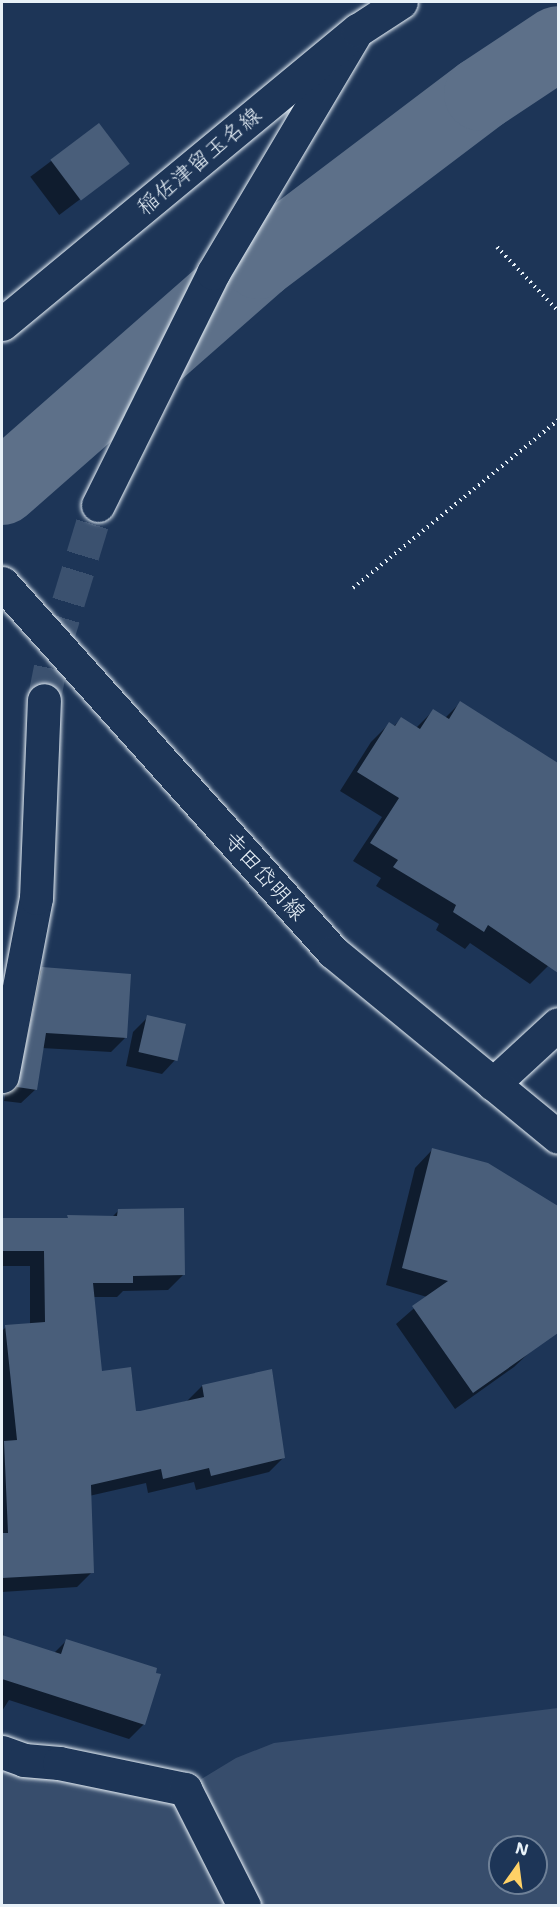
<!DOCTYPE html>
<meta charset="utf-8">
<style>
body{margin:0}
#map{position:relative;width:560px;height:1907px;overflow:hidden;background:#1d3557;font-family:"Shantell Sans","Klee One",sans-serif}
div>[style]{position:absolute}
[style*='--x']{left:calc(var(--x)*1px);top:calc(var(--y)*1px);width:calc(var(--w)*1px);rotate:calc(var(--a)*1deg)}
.green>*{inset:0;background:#374d6c}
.shadow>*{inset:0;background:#0007;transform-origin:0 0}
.river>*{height:74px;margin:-37px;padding:0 37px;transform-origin:37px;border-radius:37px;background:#5d7089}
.building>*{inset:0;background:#495e7a;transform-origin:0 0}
.minor-tunnel>*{height:33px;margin-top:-16.5px;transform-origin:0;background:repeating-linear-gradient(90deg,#3b516f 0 33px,transparent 0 49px)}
.path>*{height:4px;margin-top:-2px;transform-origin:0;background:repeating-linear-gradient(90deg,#e8f1f8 0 1.5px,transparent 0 6px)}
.roads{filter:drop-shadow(0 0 2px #e8f1f8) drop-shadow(0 0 2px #e8f1f8)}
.minor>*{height:33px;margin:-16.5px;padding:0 16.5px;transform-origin:16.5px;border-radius:16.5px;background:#1d3557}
.secondary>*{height:33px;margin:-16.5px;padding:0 16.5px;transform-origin:16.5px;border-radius:16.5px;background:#1d3557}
span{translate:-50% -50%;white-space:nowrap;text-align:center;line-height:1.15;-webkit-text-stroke:4.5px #1d3557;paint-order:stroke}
.street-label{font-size:22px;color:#e8f1f8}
.frame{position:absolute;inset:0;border:3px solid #e8f1f8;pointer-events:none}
.north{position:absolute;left:488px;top:1835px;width:60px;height:60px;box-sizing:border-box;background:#1d3557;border:2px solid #6e8097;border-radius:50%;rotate:14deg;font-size:16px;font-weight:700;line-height:24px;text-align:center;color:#e8f1f8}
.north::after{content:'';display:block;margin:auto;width:21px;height:27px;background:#ffd166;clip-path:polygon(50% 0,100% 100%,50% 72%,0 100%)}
</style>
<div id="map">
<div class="green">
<i style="clip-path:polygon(evenodd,558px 1708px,558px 1905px,2px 1905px,2px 1749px,185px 1789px,236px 1758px,274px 1743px,558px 1708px,500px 1847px,536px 1847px,536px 1883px,500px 1883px,500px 1847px)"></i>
</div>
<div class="shadow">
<i style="left:99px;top:125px;width:48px;height:86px;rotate:53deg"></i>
<i style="clip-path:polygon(460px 703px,558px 764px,558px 944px,548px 966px,530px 984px,470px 943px,465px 949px,436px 930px,439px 924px,376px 886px,381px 878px,353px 861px,382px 817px,340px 791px,371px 742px,389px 724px,393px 727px,401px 719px,416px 728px,433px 711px,445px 718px)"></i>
<i style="clip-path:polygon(43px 968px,125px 1038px,111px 1052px,42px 1048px,36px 1089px,21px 1103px,4px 1101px,28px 983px)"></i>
<i style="clip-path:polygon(148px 1017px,176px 1059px,162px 1074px,126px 1066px,133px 1032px)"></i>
<i style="clip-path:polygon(432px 1150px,487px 1164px,558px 1208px,558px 1331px,528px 1345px,532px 1350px,514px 1367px,455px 1409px,396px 1324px,427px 1297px,386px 1285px,415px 1168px)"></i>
<i style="clip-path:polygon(119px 1210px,183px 1275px,168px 1290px,123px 1291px,117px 1297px,93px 1297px,100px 1373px,134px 1412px,140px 1413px,187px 1401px,202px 1386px,284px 1457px,269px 1472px,196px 1490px,194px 1482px,148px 1493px,146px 1483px,89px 1496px,92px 1572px,77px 1587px,2px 1592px,2px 1331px,6px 1327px,30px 1324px,30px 1266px,2px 1266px,2px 1220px,112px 1217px)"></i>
<i style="clip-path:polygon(2px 1620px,4px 1638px,54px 1653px,66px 1641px,144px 1724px,129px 1739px,9px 1700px,2px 1711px)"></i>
</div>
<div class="river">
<i style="--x:2;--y:488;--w:342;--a:-41.3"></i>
<i style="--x:259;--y:262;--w:278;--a:-37.1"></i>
<i style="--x:481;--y:94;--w:92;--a:-33.5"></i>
</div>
<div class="building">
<i style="left:99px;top:123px;width:51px;height:61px;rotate:53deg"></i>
<i style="clip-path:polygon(460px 701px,558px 763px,558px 973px,488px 925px,484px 932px,453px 912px,456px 905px,393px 867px,398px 860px,370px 843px,399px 798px,357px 772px,389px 722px,395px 726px,401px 717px,420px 729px,433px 709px,449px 719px)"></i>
<i style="clip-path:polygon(42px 967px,131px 974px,127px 1038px,46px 1033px,37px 1090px,17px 1087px)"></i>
<i style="left:147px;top:1015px;width:40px;height:38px;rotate:13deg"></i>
<i style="clip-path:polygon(432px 1148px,488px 1163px,558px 1206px,558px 1333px,473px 1393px,412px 1306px,448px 1281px,402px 1268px)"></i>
<i style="clip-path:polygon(184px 1208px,185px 1275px,133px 1276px,133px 1283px,93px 1283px,102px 1371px,131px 1367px,136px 1411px,140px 1411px,204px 1397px,202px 1385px,272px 1369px,285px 1458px,211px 1476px,209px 1468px,163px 1479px,161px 1469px,91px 1485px,94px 1573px,2px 1578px,2px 1533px,8px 1533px,4px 1441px,17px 1440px,5px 1325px,45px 1322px,44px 1251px,2px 1251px,2px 1218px,68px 1218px,67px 1215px,117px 1216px,118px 1209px)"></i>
<i style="clip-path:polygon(2px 1635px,61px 1654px,66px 1639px,157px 1668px,156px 1673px,161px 1674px,145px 1725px,2px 1679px)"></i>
</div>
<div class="minor-tunnel">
<i style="--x:44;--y:700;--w:52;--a:-78.9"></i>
<i style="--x:54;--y:649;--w:151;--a:-73"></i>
</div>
<div class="path">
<i style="--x:497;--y:247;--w:88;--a:46.4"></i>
<i style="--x:353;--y:588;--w:265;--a:-39.3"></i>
</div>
<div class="roads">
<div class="minor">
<i style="--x:98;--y:505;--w:259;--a:-63.6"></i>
<i style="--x:213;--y:273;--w:276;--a:-59.3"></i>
<i style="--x:2;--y:1076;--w:181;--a:-79.2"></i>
<i style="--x:36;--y:898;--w:198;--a:-87.7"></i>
<i style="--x:493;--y:1084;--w:88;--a:-42.7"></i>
<i style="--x:2;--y:1752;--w:23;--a:20"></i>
<i style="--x:24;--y:1760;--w:35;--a:5"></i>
<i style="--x:59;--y:1763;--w:129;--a:11.7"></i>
<i style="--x:185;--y:1789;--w:131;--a:63.2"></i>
</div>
<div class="secondary">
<i style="--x:2;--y:324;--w:462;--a:-39.6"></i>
<i style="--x:358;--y:30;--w:51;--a:-33.1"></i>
<i style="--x:2;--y:583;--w:496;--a:48.1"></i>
<i style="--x:333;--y:952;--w:291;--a:39.4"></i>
</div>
</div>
<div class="street-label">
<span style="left:199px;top:161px;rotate:-40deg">稲佐津留玉名線</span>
<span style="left:265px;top:876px;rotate:48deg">寺田岱明線</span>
</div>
<div class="frame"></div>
<div class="north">N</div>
</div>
